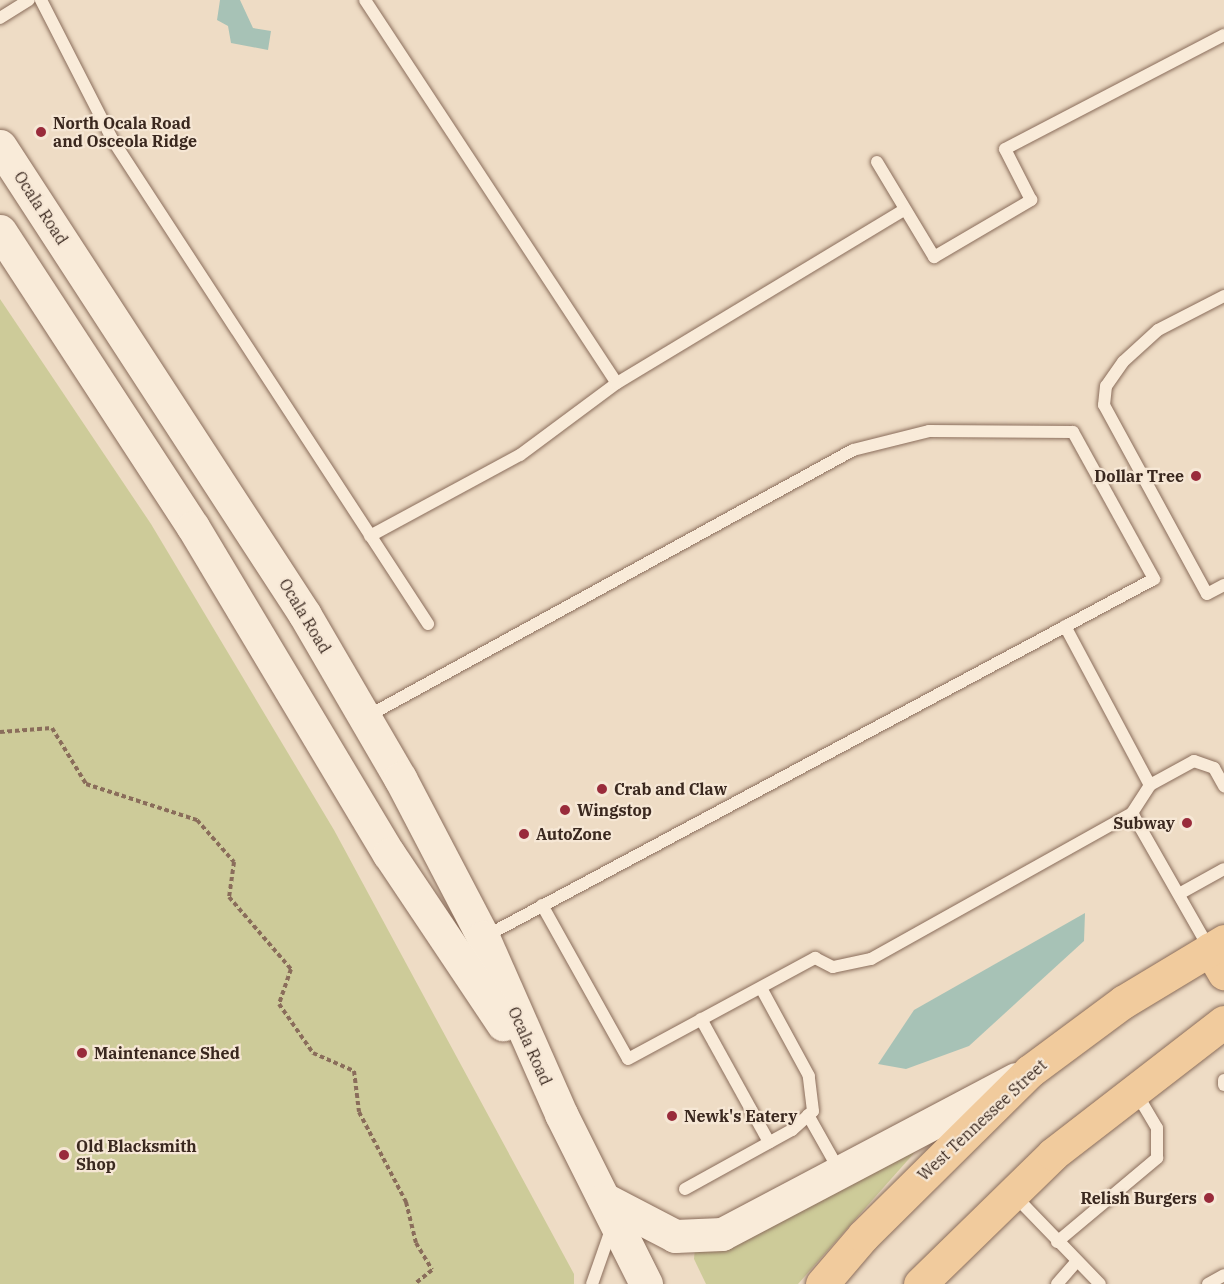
<!DOCTYPE html>
<style>
body{margin:0}
#map{position:relative;width:1224px;height:1284px;overflow:hidden;background:#eedcc5;font-family:"IBM Plex Serif",serif}
div>[style]{position:absolute}
[style*='--x']{left:calc(var(--x)*1px);top:calc(var(--y)*1px);width:calc(var(--w)*1px);rotate:calc(var(--a)*1deg)}
.green>*{inset:0;background:#cdcb99}
.water>*{inset:0;background:#a7c2b6}
.path>*{height:4px;margin-top:-2px;transform-origin:0;background:repeating-linear-gradient(90deg,#8a6d5b 0 4.5px,transparent 0 7.5px)}
.roads{filter:drop-shadow(0 0 2px #8a6d5b) drop-shadow(0 0 2px #8a6d5b)}
.service>*{height:12px;margin:-6px;padding:0 6px;transform-origin:6px;border-radius:6px;background:#f9ebd9}
.secondary>*{height:33px;margin:-16.5px;padding:0 16.5px;transform-origin:16.5px;border-radius:16.5px;background:#f9ebd9}
.primary>*{height:33px;margin:-16.5px;padding:0 16.5px;transform-origin:16.5px;border-radius:16.5px;background:#f1cb9d}
.dots>*{width:16px;height:16px;translate:-50% -50%;box-sizing:border-box;border:3px solid #f6e7d5;border-radius:50%}
span{translate:-50% -50%;white-space:nowrap;text-align:center;line-height:1.15;-webkit-text-stroke:4.5px #f6e7d5;paint-order:stroke}
.poi-label{font-size:16px;color:#3a281f;font-weight:700}
.left{translate:0 -50%;text-align:left}
.right{translate:-100% -50%;text-align:right}
.street-label{font-size:16px;color:#3a281f}
</style>
<div id="map">
<div class="green">
<i style="clip-path:polygon(0 299px,151px 524px,334px 830px,574px 1274px,574px 1284px,0 1284px)"></i>
<i style="clip-path:polygon(915px 1152px,798px 1284px,706px 1284px,694px 1259px,695px 1248px)"></i>
</div>
<div class="water">
<i style="clip-path:polygon(220px 0,240px 0,253px 28px,271px 31px,268px 50px,231px 43px,228px 26px,217px 20px)"></i>
<i style="clip-path:polygon(1085px 913px,1084px 941px,969px 1046px,906px 1069px,878px 1064px,914px 1010px)"></i>
</div>
<div class="path">
<i style="--x:0;--y:732;--w:52;--a:-4.4"></i>
<i style="--x:52;--y:728;--w:66;--a:58.7"></i>
<i style="--x:86;--y:784;--w:117;--a:18"></i>
<i style="--x:197;--y:820;--w:56;--a:48.6"></i>
<i style="--x:234;--y:862;--w:35;--a:98"></i>
<i style="--x:229;--y:897;--w:95;--a:49.3"></i>
<i style="--x:291;--y:969;--w:37;--a:109"></i>
<i style="--x:279;--y:1004;--w:60;--a:55.2"></i>
<i style="--x:313;--y:1053;--w:45;--a:23.7"></i>
<i style="--x:354;--y:1071;--w:41;--a:83"></i>
<i style="--x:359;--y:1112;--w:102;--a:62.4"></i>
<i style="--x:406;--y:1202;--w:42;--a:76.3"></i>
<i style="--x:416;--y:1243;--w:31;--a:59"></i>
<i style="--x:432;--y:1270;--w:22;--a:141"></i>
</div>
<div class="roads">
<div class="service">
<i style="--x:41;--y:0;--w:156;--a:62.9"></i>
<i style="--x:112;--y:139;--w:579;--a:56.91"></i>
<i style="--x:365;--y:0;--w:458;--a:56.7"></i>
<i style="--x:0;--y:18;--w:34;--a:-32"></i>
<i style="--x:877;--y:162;--w:111;--a:59"></i>
<i style="--x:934;--y:257;--w:113;--a:-30.4"></i>
<i style="--x:1031;--y:200;--w:57;--a:-117"></i>
<i style="--x:1005;--y:149;--w:247;--a:-27.5"></i>
<i style="--x:1224;--y:296;--w:74;--a:152.7"></i>
<i style="--x:1158;--y:330;--w:47;--a:137.6"></i>
<i style="--x:1123;--y:362;--w:29;--a:125"></i>
<i style="--x:1106;--y:386;--w:19;--a:96"></i>
<i style="--x:1104;--y:405;--w:215;--a:61.4"></i>
<i style="--x:1207;--y:594;--w:19;--a:-28"></i>
<i style="--x:370;--y:536;--w:170;--a:-28.4"></i>
<i style="--x:520;--y:455;--w:121;--a:-36.6"></i>
<i style="--x:617;--y:383;--w:336;--a:-31.1"></i>
<i style="--x:1065;--y:626;--w:180;--a:61.9"></i>
<i style="--x:366;--y:717;--w:555;--a:-28.73"></i>
<i style="--x:853;--y:450;--w:78;--a:-14"></i>
<i style="--x:929;--y:431;--w:144;--a:0.4"></i>
<i style="--x:1073;--y:432;--w:168;--a:61.1"></i>
<i style="--x:1154;--y:579;--w:760;--a:151.88"></i>
<i style="--x:1132;--y:813;--w:155;--a:60.3"></i>
<i style="--x:1179;--y:894;--w:51;--a:-29.1"></i>
<i style="--x:542;--y:905;--w:176;--a:60.8"></i>
<i style="--x:628;--y:1059;--w:213;--a:-28.4"></i>
<i style="--x:815;--y:958;--w:20;--a:27"></i>
<i style="--x:833;--y:967;--w:39;--a:-12"></i>
<i style="--x:871;--y:959;--w:299;--a:-29.2"></i>
<i style="--x:1132;--y:813;--w:33;--a:-57"></i>
<i style="--x:1150;--y:785;--w:50;--a:-28.6"></i>
<i style="--x:1194;--y:761;--w:21;--a:19"></i>
<i style="--x:1214;--y:768;--w:21;--a:61"></i>
<i style="--x:701;--y:1019;--w:141;--a:61.1"></i>
<i style="--x:1224;--y:1080;--w:5;--a:90"></i>
<i style="--x:808;--y:1115;--w:63;--a:60.6"></i>
<i style="--x:685;--y:1189;--w:122;--a:-28.9"></i>
<i style="--x:792;--y:1130;--w:28;--a:-42"></i>
<i style="--x:813;--y:1111;--w:35;--a:-97"></i>
<i style="--x:809;--y:1076;--w:100;--a:-118.6"></i>
<i style="--x:1013;--y:1194;--w:125;--a:46"></i>
<i style="--x:1057;--y:1242;--w:131;--a:-40"></i>
<i style="--x:1157;--y:1158;--w:30;--a:-90"></i>
<i style="--x:1157;--y:1128;--w:43;--a:-120.7"></i>
<i style="--x:592;--y:1284;--w:60;--a:-70.7"></i>
<i style="--x:1057;--y:1284;--w:29;--a:-49"></i>
<i style="--x:1208;--y:1284;--w:18;--a:-29"></i>
</div>
<div class="secondary">
<i style="--x:0;--y:146;--w:559;--a:56.96"></i>
<i style="--x:305;--y:615;--w:189;--a:59.8"></i>
<i style="--x:400;--y:778;--w:179;--a:62.4"></i>
<i style="--x:483;--y:937;--w:193;--a:66.2"></i>
<i style="--x:561;--y:1114;--w:190;--a:63.4"></i>
<i style="--x:0;--y:231;--w:353;--a:56.9"></i>
<i style="--x:193;--y:527;--w:381;--a:59.1"></i>
<i style="--x:389;--y:854;--w:205;--a:56.2"></i>
<i style="--x:604;--y:1199;--w:80;--a:27.5"></i>
<i style="--x:675;--y:1236;--w:47;--a:-2.4"></i>
<i style="--x:722;--y:1234;--w:332;--a:-27.8"></i>
</div>
<div class="primary">
<i style="--x:1210;--y:949;--w:28;--a:60"></i>
<i style="--x:822;--y:1284;--w:63;--a:-49.5"></i>
<i style="--x:863;--y:1236;--w:235;--a:-44.7"></i>
<i style="--x:1030;--y:1071;--w:116;--a:-36.6"></i>
<i style="--x:1123;--y:1002;--w:118;--a:-31.1"></i>
<i style="--x:920;--y:1284;--w:186;--a:-44.3"></i>
<i style="--x:1053;--y:1154;--w:216;--a:-37.7"></i>
</div>
</div>
<div class="dots">
<i style="left:41px;top:132px;background:#992b3b"></i>
<i style="left:1196px;top:476px;background:#992b3b"></i>
<i style="left:602px;top:789px;background:#992b3b"></i>
<i style="left:565px;top:810px;background:#992b3b"></i>
<i style="left:1187px;top:823px;background:#992b3b"></i>
<i style="left:524px;top:834px;background:#992b3b"></i>
<i style="left:82px;top:1053px;background:#992b3b"></i>
<i style="left:672px;top:1116px;background:#992b3b"></i>
<i style="left:64px;top:1155px;background:#992b3b"></i>
<i style="left:1209px;top:1198px;background:#992b3b"></i>
</div>
<div class="poi-label">
<span class="left" style="left:53px;top:132px">North Ocala Road<br>and Osceola Ridge</span>
<span class="right" style="left:1184px;top:476px">Dollar Tree</span>
<span class="left" style="left:614px;top:789px">Crab and Claw</span>
<span class="left" style="left:577px;top:810px">Wingstop</span>
<span class="right" style="left:1175px;top:823px">Subway</span>
<span class="left" style="left:536px;top:834px">AutoZone</span>
<span class="left" style="left:94px;top:1053px">Maintenance Shed</span>
<span class="left" style="left:684px;top:1116px">Newk's Eatery</span>
<span class="left" style="left:76px;top:1155px">Old Blacksmith<br>Shop</span>
<span class="right" style="left:1197px;top:1198px">Relish Burgers</span>
</div>
<div class="street-label">
<span style="left:41px;top:208px;rotate:57deg">Ocala Road</span>
<span style="left:305px;top:616px;rotate:59deg">Ocala Road</span>
<span style="left:530px;top:1046px;rotate:66deg">Ocala Road</span>
<span style="left:982px;top:1120px;rotate:-43deg">West Tennessee Street</span>
</div>
</div>
